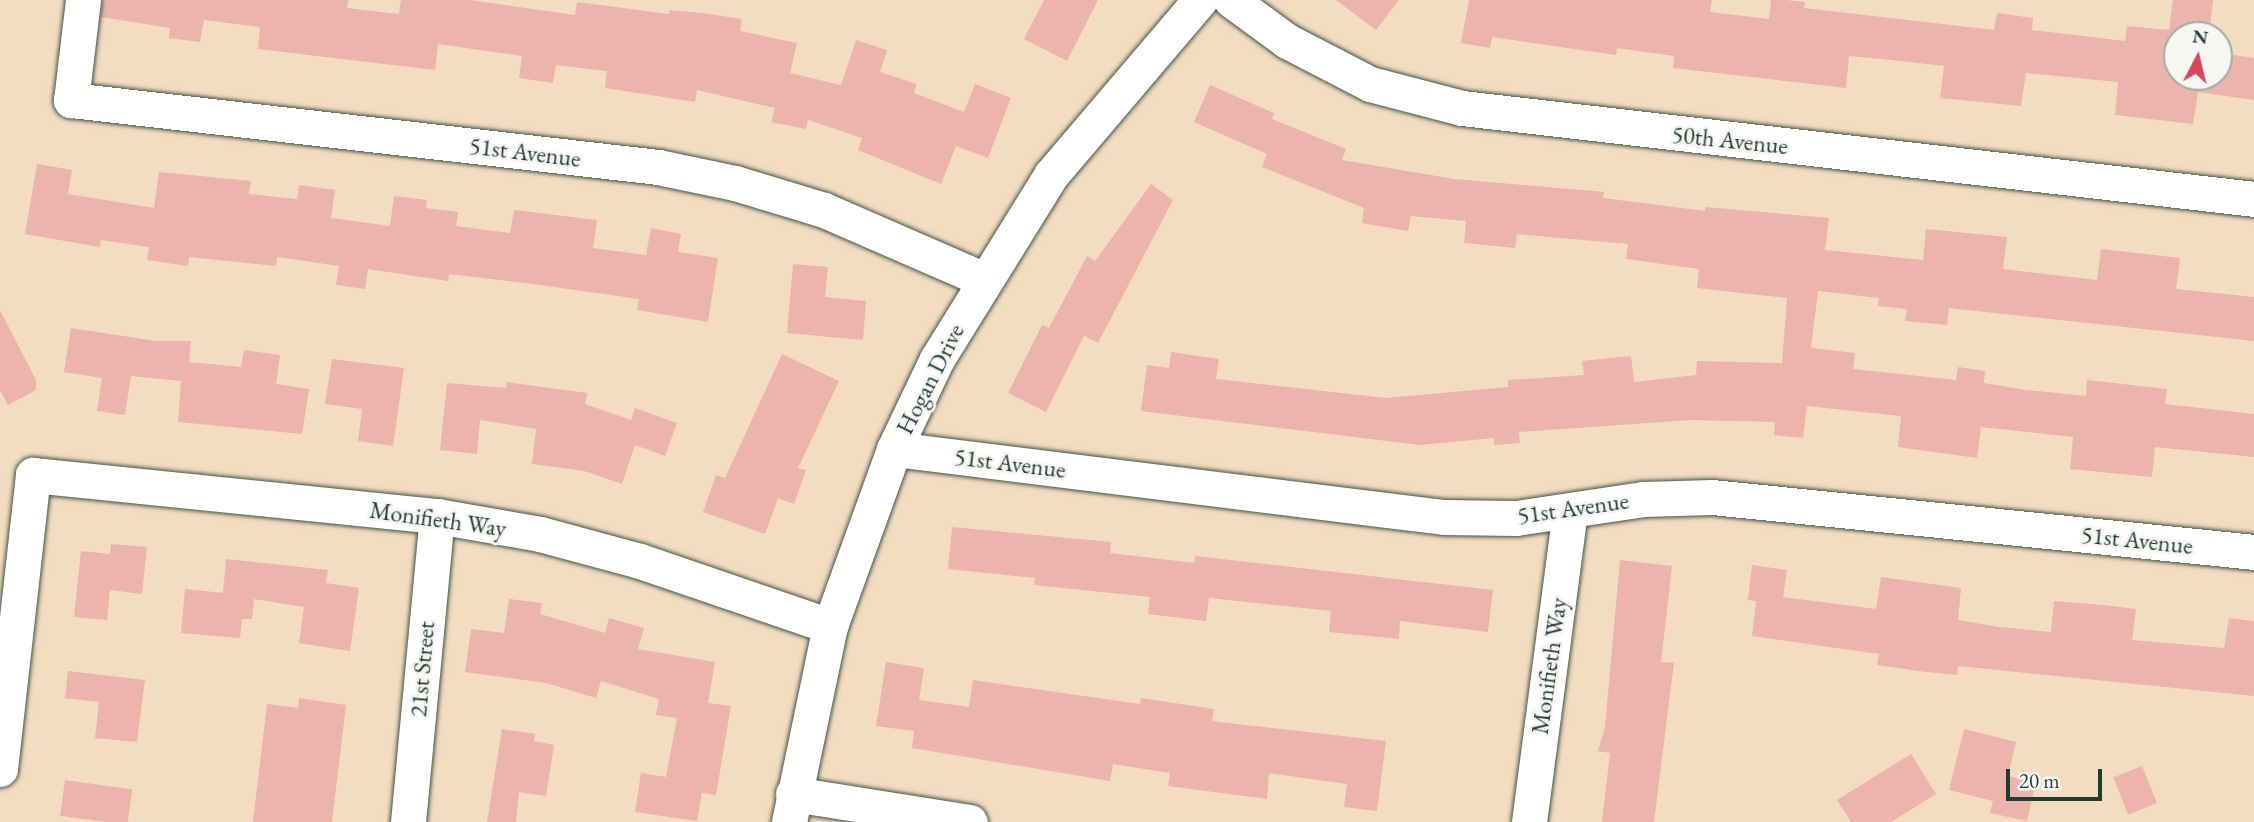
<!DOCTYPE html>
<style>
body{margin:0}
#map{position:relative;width:2254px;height:822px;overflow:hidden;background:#f4dcc0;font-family:"EB Garamond",serif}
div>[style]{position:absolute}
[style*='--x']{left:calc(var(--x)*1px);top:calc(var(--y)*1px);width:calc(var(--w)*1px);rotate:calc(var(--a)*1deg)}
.building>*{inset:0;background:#ebb4ac;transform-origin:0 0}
.roads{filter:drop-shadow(0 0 2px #3f5549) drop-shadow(0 0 2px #3f5549)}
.street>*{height:35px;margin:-17.5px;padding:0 17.5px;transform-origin:17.5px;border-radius:17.5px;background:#fff}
span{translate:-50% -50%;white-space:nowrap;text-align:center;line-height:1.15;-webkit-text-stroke:6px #f6f6f2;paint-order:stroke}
.street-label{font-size:24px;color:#1f3d34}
.north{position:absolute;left:2163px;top:21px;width:70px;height:70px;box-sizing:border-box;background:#f6f6f2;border:2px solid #a0aca6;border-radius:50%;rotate:7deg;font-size:19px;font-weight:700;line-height:28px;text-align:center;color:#1f3d34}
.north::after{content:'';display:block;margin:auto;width:24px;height:32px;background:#d1495b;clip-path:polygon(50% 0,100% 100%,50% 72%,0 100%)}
.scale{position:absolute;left:2006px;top:769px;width:96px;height:32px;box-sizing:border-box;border:4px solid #1f3d34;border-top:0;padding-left:9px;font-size:21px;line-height:24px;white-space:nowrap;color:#1f3d34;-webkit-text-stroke:5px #f6f6f2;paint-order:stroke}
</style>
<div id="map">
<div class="building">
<i style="clip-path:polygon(103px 0,348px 0,347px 8px,399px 14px,401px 0,469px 0,575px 15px,577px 2px,669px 14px,669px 10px,702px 13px,742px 19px,740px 31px,797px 43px,790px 73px,841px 85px,856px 40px,887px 50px,880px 72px,917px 84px,914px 93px,964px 112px,975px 84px,1011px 98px,988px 158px,956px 146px,941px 184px,858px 150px,862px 138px,808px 120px,806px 129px,771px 122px,775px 108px,697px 90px,695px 102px,605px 88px,607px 71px,556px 65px,553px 83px,519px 78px,522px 56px,438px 44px,435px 70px,258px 49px,260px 27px,204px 20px,200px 42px,169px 38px,170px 28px,101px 17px)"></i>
<i style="clip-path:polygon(1044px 0,1098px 0,1067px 61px,1024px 39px)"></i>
<i style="clip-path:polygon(1336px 0,1399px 0,1376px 30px)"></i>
<i style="clip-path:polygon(1469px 0,1712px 0,1710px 12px,1769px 19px,1771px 0,1786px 0,1805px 2px,1804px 8px,1994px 30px,1997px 13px,2033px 18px,2032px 30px,2125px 41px,2127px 26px,2169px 30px,2173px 0,2213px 0,2209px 35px,2177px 35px,2177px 77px,2219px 77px,2219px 53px,2254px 58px,2254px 100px,2198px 92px,2193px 124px,2115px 115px,2118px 82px,2026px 73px,2021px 106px,1940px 98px,1944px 66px,1891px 60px,1849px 56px,1846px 88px,1673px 68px,1674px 56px,1617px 48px,1616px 55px,1492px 37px,1490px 48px,1461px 43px)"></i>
<i style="clip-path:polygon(1210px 85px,1274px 113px,1272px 119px,1346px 149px,1342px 160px,1454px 179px,1604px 192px,1603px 198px,1705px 211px,1706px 207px,1829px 218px,1825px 250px,1923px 260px,1926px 229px,2007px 237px,2003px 269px,2097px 280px,2101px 249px,2180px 258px,2176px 289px,2254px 297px,2254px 341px,1949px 308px,1947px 325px,1905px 321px,1907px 309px,1878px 306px,1879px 298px,1818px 291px,1811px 348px,1855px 353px,1853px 369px,1956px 380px,1958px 367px,1985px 371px,1984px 383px,2026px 390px,2086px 396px,2087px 380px,2167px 389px,2165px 404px,2254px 414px,2254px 457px,2155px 447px,2152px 477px,2070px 469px,2073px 437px,1981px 427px,1977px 458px,1898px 447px,1901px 416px,1807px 406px,1803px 438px,1774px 435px,1775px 422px,1690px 420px,1519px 432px,1520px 443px,1494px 445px,1494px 438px,1420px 445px,1141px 411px,1147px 365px,1169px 368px,1171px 352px,1219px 359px,1216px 379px,1386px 398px,1508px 387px,1508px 380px,1584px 375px,1582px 361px,1631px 356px,1634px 382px,1696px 375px,1697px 361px,1782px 363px,1787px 298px,1697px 288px,1699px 269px,1626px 259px,1628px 244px,1517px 234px,1515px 248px,1464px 243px,1466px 221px,1411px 216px,1408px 231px,1362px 223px,1364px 208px,1262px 167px,1267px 154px,1194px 122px)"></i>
<i style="clip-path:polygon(37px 164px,72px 170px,68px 194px,154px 208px,159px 172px,251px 181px,249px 194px,297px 199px,299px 185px,335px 190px,331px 218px,390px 226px,394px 196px,427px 200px,426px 208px,458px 212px,456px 226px,510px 233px,514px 210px,597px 220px,593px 248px,646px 255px,651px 228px,681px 234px,678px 252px,718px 258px,708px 322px,637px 310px,639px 299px,526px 283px,449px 274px,448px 281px,368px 269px,365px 289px,336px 285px,339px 266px,277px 257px,276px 266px,189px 257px,188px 266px,147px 260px,149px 247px,101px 240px,100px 247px,25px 234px)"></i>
<i style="clip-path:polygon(1151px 184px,1173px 200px,1098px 343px,1084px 336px,1046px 412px,1008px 393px,1042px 325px,1049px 328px,1087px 256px,1095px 261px)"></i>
<i style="clip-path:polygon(793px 264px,828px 267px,825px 297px,866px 301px,863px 340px,787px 333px)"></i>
<i style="clip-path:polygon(0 310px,36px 380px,36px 390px,8px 405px,0 390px)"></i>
<i style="clip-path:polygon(71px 328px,156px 341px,191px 341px,189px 362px,241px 367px,244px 350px,280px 355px,276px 384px,309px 389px,302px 434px,178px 422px,181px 381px,131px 376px,125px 415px,97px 411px,102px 378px,64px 372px)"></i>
<i style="clip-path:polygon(782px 354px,839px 381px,798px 468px,806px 470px,794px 504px,778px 498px,765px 534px,703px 512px,716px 475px,725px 478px)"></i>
<i style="clip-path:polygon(332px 359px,404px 368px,393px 446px,358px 441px,362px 409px,325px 404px)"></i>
<i style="clip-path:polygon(507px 382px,587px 393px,585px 404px,631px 420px,635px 408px,677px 423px,665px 456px,635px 445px,622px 484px,584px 471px,532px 464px,536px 429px,480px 420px,477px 454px,440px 450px,447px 383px,506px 388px)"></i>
<i style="clip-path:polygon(952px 527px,1111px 542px,1110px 553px,1194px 563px,1195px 556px,1493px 590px,1488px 632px,1400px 621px,1399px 639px,1329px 632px,1331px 611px,1209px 598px,1206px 621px,1148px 614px,1150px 597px,1034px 585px,1035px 578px,948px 569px)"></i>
<i style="clip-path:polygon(111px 544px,147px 547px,142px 594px,110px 590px,107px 620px,74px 617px,81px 551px,110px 554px)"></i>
<i style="clip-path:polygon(226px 559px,328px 570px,326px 583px,359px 588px,350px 651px,299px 643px,304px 607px,254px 599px,252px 619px,242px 619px,240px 638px,181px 633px,185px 589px,223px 593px)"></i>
<i style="clip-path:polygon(1620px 560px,1672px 566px,1661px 662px,1674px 663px,1654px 822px,1602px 822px,1610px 753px,1598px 751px,1605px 727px)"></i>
<i style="clip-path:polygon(1752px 565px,1787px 570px,1783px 597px,1876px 609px,1881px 577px,1961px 588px,1958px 620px,1999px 627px,2051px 632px,2054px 601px,2103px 605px,2136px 609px,2132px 640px,2224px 648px,2229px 618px,2254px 621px,2254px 696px,1958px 666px,1957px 675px,1918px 671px,1877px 665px,1879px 654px,1752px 636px,1756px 601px,1748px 600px)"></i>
<i style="clip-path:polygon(509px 599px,542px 603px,540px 614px,605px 633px,609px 618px,644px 628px,638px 649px,715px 662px,708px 703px,731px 706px,716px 795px,702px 793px,697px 821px,635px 812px,641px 773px,666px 777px,677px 718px,656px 715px,659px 699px,601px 681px,596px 698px,546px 683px,465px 672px,471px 629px,504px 633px)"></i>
<i style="clip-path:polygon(886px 662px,924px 668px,919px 700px,969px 707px,973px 680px,1140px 704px,1141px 698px,1214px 709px,1212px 721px,1386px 741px,1377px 811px,1344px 807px,1347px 784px,1269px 773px,1267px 799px,1168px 786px,1170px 773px,1113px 764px,1110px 781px,912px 748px,914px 731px,876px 726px)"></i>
<i style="clip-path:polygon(68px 671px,145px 680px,137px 742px,95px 738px,99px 702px,65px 698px)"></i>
<i style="clip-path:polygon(299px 698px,346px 705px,332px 822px,253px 822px,267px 704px,298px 708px)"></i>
<i style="clip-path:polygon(502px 729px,535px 734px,534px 741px,554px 745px,546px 796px,519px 792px,516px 822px,487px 822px)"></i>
<i style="clip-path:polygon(1964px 729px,2016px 742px,2008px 776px,2036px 782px,2027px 821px,1990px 813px,1993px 801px,1949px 790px)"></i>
<i style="clip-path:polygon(1911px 754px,1936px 794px,1891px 822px,1851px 822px,1837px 800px)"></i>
<i style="left:2142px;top:766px;width:40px;height:31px;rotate:68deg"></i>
<i style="left:65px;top:780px;width:68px;height:36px;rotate:8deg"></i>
</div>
<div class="roads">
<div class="street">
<i style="--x:83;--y:0;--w:101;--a:96.8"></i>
<i style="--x:71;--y:100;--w:591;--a:6.51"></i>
<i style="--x:658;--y:167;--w:79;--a:11.7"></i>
<i style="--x:735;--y:183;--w:93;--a:16.9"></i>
<i style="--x:824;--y:210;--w:173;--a:23.5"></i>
<i style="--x:1231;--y:0;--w:69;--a:36.2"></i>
<i style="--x:1287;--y:41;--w:93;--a:27.4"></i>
<i style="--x:1370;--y:84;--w:95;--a:14.6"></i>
<i style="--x:1462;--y:108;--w:797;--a:6.55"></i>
<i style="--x:894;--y:449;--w:554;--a:7.05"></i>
<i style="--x:1444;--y:517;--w:72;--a:0.8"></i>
<i style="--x:1516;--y:518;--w:128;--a:-8.5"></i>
<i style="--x:1643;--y:499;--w:69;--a:-1.7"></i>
<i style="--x:1712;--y:497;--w:545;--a:5.79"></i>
<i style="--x:0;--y:769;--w:296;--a:-83.6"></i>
<i style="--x:33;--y:475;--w:406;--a:5.8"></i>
<i style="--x:437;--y:516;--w:105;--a:9.9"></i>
<i style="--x:540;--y:534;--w:104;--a:15.1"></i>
<i style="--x:640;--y:561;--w:201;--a:18.9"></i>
<i style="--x:793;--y:794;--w:179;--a:9"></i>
<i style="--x:408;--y:822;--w:307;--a:-84.6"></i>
<i style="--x:789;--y:822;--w:200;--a:-78.2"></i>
<i style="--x:830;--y:626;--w:188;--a:-70.1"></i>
<i style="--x:894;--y:449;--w:100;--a:-64.5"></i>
<i style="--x:937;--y:359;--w:216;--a:-58.2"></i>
<i style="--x:1051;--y:175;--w:230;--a:-49.6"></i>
<i style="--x:1529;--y:822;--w:314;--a:-82.5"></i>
</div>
</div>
<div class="street-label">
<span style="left:1730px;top:140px;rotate:6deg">50th Avenue</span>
<span style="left:525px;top:152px;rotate:7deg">51st Avenue</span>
<span style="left:930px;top:379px;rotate:-63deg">Hogan Drive</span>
<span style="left:1010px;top:463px;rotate:7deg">51st Avenue</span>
<span style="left:1573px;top:508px;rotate:-8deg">51st Avenue</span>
<span style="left:438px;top:519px;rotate:8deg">Monifieth Way</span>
<span style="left:2137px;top:540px;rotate:6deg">51st Avenue</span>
<span style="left:1549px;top:666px;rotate:-82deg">Monifieth Way</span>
<span style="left:422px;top:669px;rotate:-85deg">21st Street</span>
</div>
<div class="north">N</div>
<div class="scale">20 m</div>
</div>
